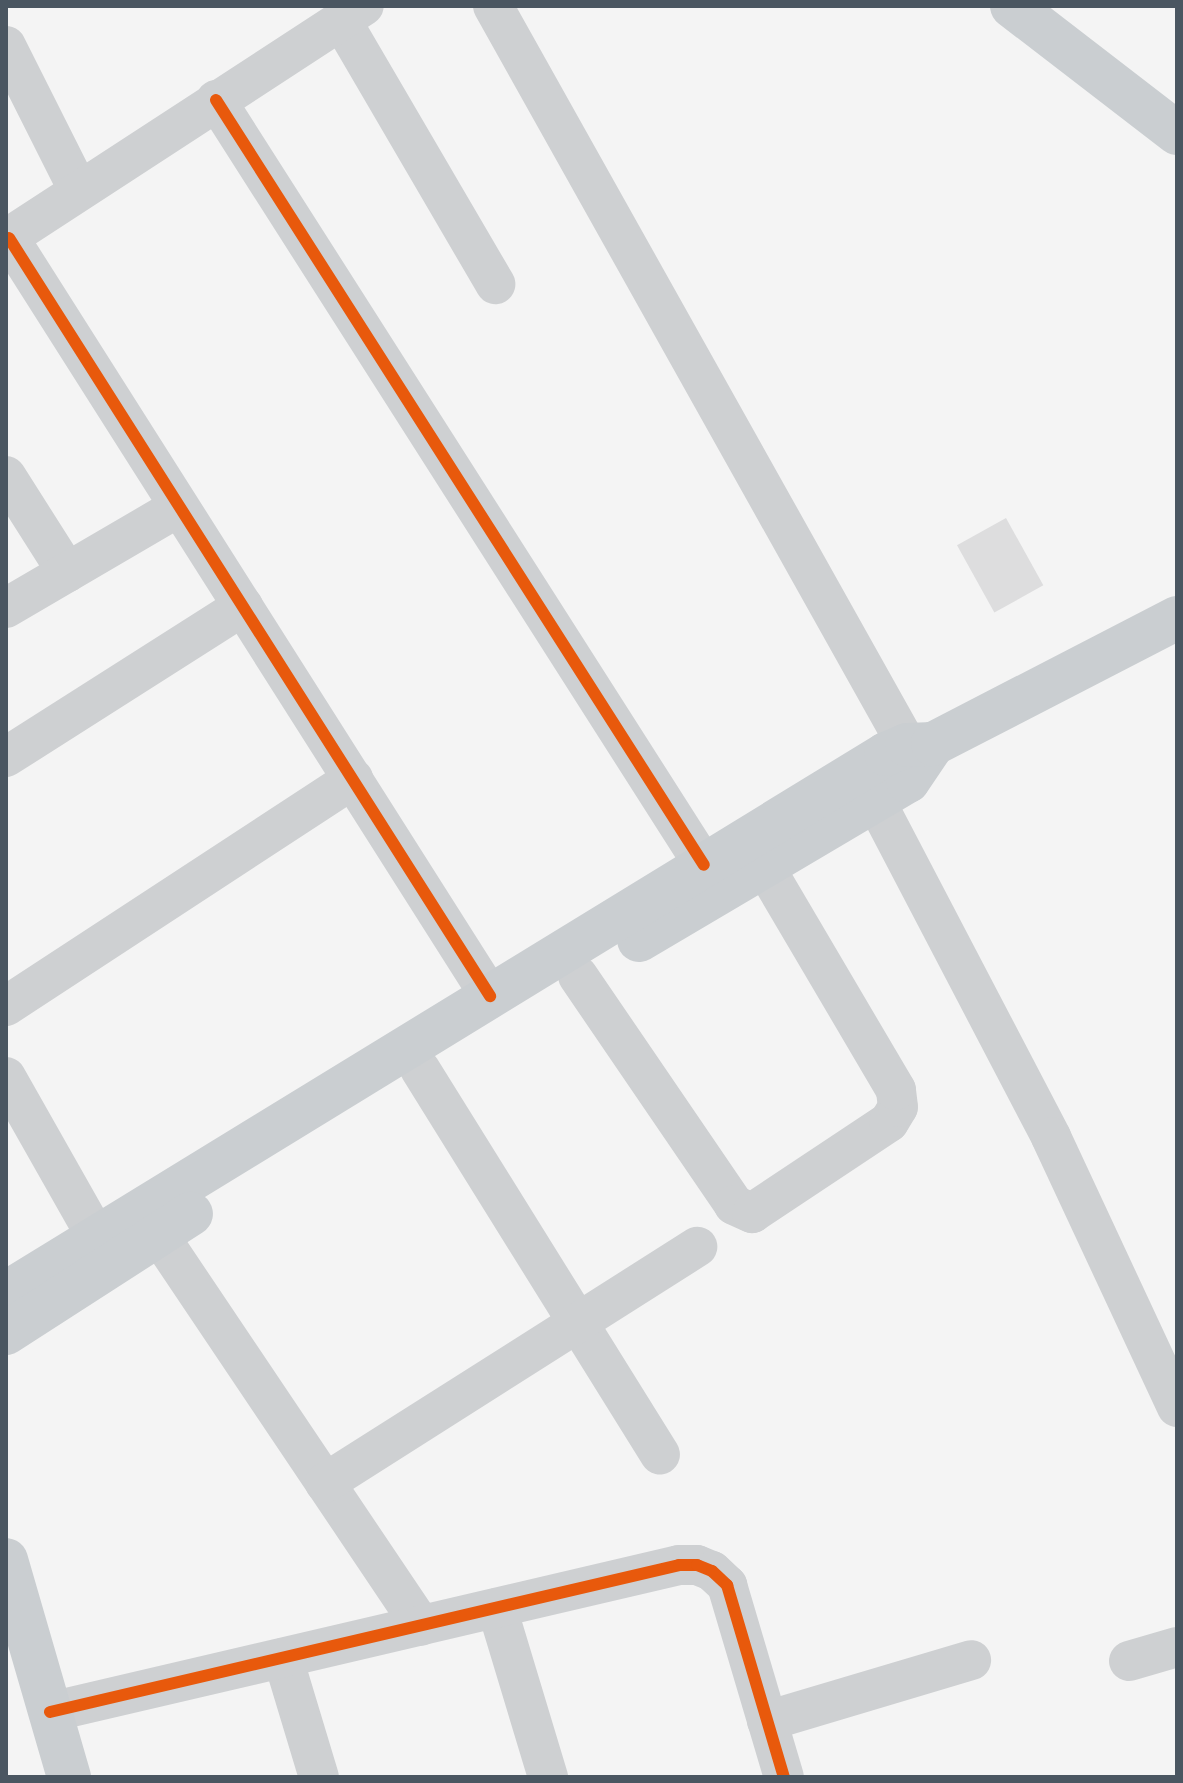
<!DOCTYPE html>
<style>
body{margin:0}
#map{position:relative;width:1183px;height:1783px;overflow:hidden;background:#f4f4f4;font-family:Montserrat,sans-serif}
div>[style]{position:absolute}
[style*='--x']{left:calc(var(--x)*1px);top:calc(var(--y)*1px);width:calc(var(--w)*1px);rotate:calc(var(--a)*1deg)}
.building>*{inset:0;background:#ddddde;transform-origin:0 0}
.minor>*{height:40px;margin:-20px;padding:0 20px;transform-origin:20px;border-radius:20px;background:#ced0d2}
.major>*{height:44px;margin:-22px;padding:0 22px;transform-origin:22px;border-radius:22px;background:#caced1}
.cycleway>*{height:12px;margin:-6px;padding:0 6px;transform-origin:6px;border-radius:6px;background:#e8590c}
span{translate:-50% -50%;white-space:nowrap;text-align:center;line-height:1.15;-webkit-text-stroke:8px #fff;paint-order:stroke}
.frame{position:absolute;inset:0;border:8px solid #4a5661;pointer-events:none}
</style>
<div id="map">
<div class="building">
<i style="left:1006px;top:518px;width:77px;height:56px;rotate:61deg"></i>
</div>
<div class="minor">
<i style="--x:493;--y:6;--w:847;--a:60.74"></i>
<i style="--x:341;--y:20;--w:306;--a:59.7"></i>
<i style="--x:6;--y:46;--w:162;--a:63.3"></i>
<i style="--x:216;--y:100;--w:907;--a:57.47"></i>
<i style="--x:9;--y:238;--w:898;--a:57.6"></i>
<i style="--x:6;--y:239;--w:427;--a:-33.1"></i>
<i style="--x:6;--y:476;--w:114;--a:57.6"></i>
<i style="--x:6;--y:608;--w:200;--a:-30.3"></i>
<i style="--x:6;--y:757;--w:281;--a:-32.5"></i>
<i style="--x:875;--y:800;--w:380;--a:62.4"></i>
<i style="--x:1051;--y:1137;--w:298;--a:65"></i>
<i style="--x:578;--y:976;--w:277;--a:55.7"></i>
<i style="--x:734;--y:1205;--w:20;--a:24"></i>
<i style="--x:752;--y:1213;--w:164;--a:-33.6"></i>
<i style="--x:889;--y:1122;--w:17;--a:-59"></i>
<i style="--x:898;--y:1107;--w:17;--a:-97"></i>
<i style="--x:896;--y:1090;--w:260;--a:-120.5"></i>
<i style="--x:6;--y:1006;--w:415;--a:-33.2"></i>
<i style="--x:420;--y:1069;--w:454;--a:58.1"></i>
<i style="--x:6;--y:1077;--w:183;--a:60.5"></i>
<i style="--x:158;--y:1234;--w:472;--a:56.1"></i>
<i style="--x:325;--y:1483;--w:441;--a:-32.4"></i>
<i style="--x:497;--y:1608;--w:177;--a:73.2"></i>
<i style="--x:283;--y:1658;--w:124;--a:73.2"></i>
<i style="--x:1129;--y:1661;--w:50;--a:-16.3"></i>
<i style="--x:50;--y:1712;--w:646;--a:-13.15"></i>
<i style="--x:679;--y:1565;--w:18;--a:0"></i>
<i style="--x:697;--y:1565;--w:16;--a:22"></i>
<i style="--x:712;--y:1571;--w:21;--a:43"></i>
<i style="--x:727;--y:1585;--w:200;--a:73.5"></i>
<i style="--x:767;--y:1721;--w:213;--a:-16.6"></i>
</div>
<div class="major">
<i style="--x:1012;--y:6;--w:208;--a:37.6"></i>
<i style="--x:639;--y:940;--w:312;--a:-30.6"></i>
<i style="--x:908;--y:781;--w:45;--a:-56"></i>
<i style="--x:6;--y:1293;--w:1032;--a:-31.49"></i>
<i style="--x:886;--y:754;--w:23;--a:-23"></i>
<i style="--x:907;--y:745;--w:26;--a:-2"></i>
<i style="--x:933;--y:744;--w:275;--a:-27.3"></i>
<i style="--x:6;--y:1333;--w:220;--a:-32.8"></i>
<i style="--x:6;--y:1560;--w:226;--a:73.8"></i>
</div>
<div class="cycleway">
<i style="--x:216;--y:100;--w:907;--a:57.47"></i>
<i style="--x:9;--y:238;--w:898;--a:57.6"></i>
<i style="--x:50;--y:1712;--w:646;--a:-13.15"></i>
<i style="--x:679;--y:1565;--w:18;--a:0"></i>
<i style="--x:697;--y:1565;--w:16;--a:22"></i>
<i style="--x:712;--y:1571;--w:21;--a:43"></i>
<i style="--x:727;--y:1585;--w:200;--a:73.5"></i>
</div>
<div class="frame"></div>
</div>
